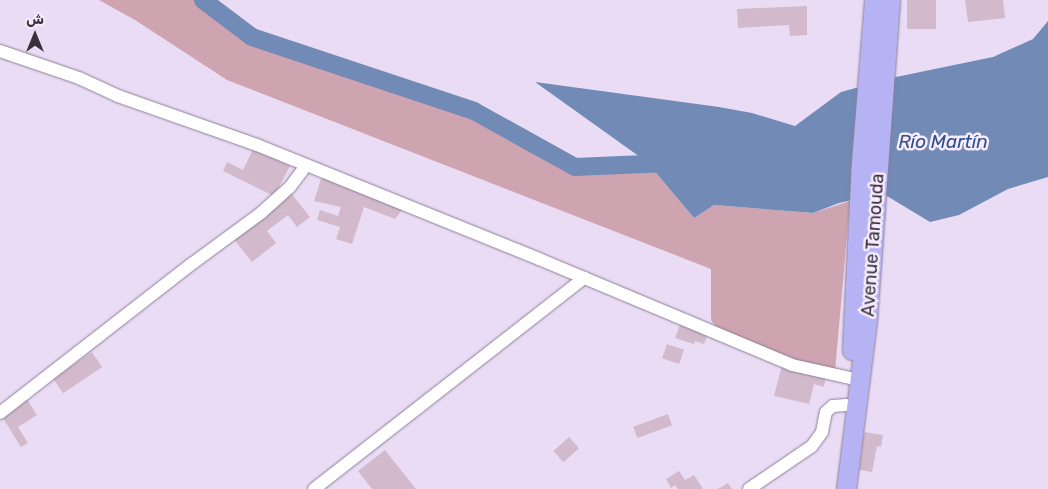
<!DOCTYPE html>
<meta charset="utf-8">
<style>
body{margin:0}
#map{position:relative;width:1048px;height:489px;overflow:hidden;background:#eadcf5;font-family:Rubik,"Noto Naskh Arabic",sans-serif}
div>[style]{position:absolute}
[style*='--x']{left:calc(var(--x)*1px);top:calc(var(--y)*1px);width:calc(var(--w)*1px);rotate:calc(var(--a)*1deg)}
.green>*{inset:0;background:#cfa4b1}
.water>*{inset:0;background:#718ab6}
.river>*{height:18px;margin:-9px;padding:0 9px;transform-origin:9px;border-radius:9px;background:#718ab6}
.building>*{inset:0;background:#d2bacc;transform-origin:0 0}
.roads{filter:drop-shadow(0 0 1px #8c7f96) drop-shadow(0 0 1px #8c7f96)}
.minor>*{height:12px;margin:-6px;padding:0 6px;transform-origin:6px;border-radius:6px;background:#fff}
.highway>*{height:19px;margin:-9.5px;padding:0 9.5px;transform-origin:9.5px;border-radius:9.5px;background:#b5b3f3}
span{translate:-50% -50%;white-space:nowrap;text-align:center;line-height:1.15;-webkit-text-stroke:5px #f6ebff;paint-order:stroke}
.street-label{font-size:18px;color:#353039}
.water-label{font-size:19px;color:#305089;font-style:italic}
.north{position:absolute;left:10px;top:10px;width:50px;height:50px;-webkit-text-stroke:4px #f6ebff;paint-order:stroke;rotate:0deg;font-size:14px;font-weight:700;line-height:20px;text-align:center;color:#353039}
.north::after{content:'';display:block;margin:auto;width:18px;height:22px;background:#353039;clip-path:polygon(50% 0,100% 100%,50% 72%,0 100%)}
</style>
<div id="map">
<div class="green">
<i style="clip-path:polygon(99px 0,203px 0,252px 37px,474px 111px,575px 167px,647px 162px,694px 218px,714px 205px,813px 213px,850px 201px,835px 372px,723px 337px,711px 320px,711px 269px,227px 80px,135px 20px)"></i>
</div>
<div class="water">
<i style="clip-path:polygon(1048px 21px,1048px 177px,1008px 189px,959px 215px,930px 222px,882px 193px,839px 203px,813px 213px,714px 205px,694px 218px,647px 162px,535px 82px,719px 107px,752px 113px,795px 126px,841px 92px,896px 77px,993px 57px,1033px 39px)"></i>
</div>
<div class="river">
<i style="--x:203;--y:0;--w:61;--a:37.1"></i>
<i style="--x:252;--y:37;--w:234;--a:18.4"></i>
<i style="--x:474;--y:111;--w:115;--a:29"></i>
<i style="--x:575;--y:167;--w:94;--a:-2.4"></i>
</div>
<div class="building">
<i style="left:907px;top:0;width:29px;height:29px"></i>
<i style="clip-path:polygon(965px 0,1003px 0,1005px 18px,968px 22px)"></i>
<i style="clip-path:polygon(807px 6px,807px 35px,790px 36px,789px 25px,738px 28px,737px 9px)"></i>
<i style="clip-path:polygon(253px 149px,290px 166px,274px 196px,223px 171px,227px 162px,243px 170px)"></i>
<i style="clip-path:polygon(322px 176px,402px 210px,395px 219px,364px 207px,352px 244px,336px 239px,340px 227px,317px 220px,320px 210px,338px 216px,341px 207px,314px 201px)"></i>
<i style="clip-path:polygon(291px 193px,310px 217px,297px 227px,288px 215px,267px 231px,276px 243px,252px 262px,233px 238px)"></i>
<i style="clip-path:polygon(681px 322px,709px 332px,704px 344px,695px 341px,694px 344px,675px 338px)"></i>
<i style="left:667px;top:344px;width:18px;height:15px;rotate:19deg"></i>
<i style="left:92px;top:352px;width:18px;height:47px;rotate:56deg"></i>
<i style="clip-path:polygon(782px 365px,826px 376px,824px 387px,814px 384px,809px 404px,774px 396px)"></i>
<i style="clip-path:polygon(27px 399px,37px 415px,18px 427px,28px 443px,21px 447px,1px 415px)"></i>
<i style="left:668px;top:414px;width:12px;height:37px;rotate:70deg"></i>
<i style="clip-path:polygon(864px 432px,883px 435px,881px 447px,877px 446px,872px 472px,859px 470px)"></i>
<i style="left:569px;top:437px;width:15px;height:21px;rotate:48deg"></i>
<i style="clip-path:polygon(385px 450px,416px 489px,372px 489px,358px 471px)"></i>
<i style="clip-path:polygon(679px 471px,685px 480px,694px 475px,703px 489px,678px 489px,675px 485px,671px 488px,666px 479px)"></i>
<i style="clip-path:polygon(728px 483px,732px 489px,718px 489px)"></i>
</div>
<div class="roads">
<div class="minor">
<i style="--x:0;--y:51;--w:83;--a:18.9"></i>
<i style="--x:79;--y:78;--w:43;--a:24.8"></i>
<i style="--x:118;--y:96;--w:147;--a:19.4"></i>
<i style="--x:257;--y:145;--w:304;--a:22"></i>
<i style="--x:539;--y:259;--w:274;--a:22.7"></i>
<i style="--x:792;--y:365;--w:59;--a:12.6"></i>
<i style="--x:0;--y:413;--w:244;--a:-37.9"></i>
<i style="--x:193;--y:263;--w:84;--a:-36.3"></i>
<i style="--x:261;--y:213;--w:39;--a:-42"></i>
<i style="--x:290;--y:187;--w:26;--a:-53"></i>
<i style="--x:314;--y:489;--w:343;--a:-38"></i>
<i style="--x:749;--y:489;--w:76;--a:-34.3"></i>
<i style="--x:812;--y:446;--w:17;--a:-54"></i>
<i style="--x:822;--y:432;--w:20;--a:-79"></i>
<i style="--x:826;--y:412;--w:9;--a:-41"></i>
<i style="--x:833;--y:406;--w:13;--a:-4"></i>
</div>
<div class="highway">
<i style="--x:852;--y:350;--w:188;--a:-87.3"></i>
<i style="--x:861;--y:162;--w:163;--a:-85.4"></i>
<i style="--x:846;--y:489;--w:169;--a:-82.9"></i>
<i style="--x:867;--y:321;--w:322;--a:-85.9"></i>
</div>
</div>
<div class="street-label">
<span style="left:873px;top:245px;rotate:-86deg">Avenue Tamouda</span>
</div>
<div class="water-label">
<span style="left:943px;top:142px">Río Martín</span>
</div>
<div class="north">ش</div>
</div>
